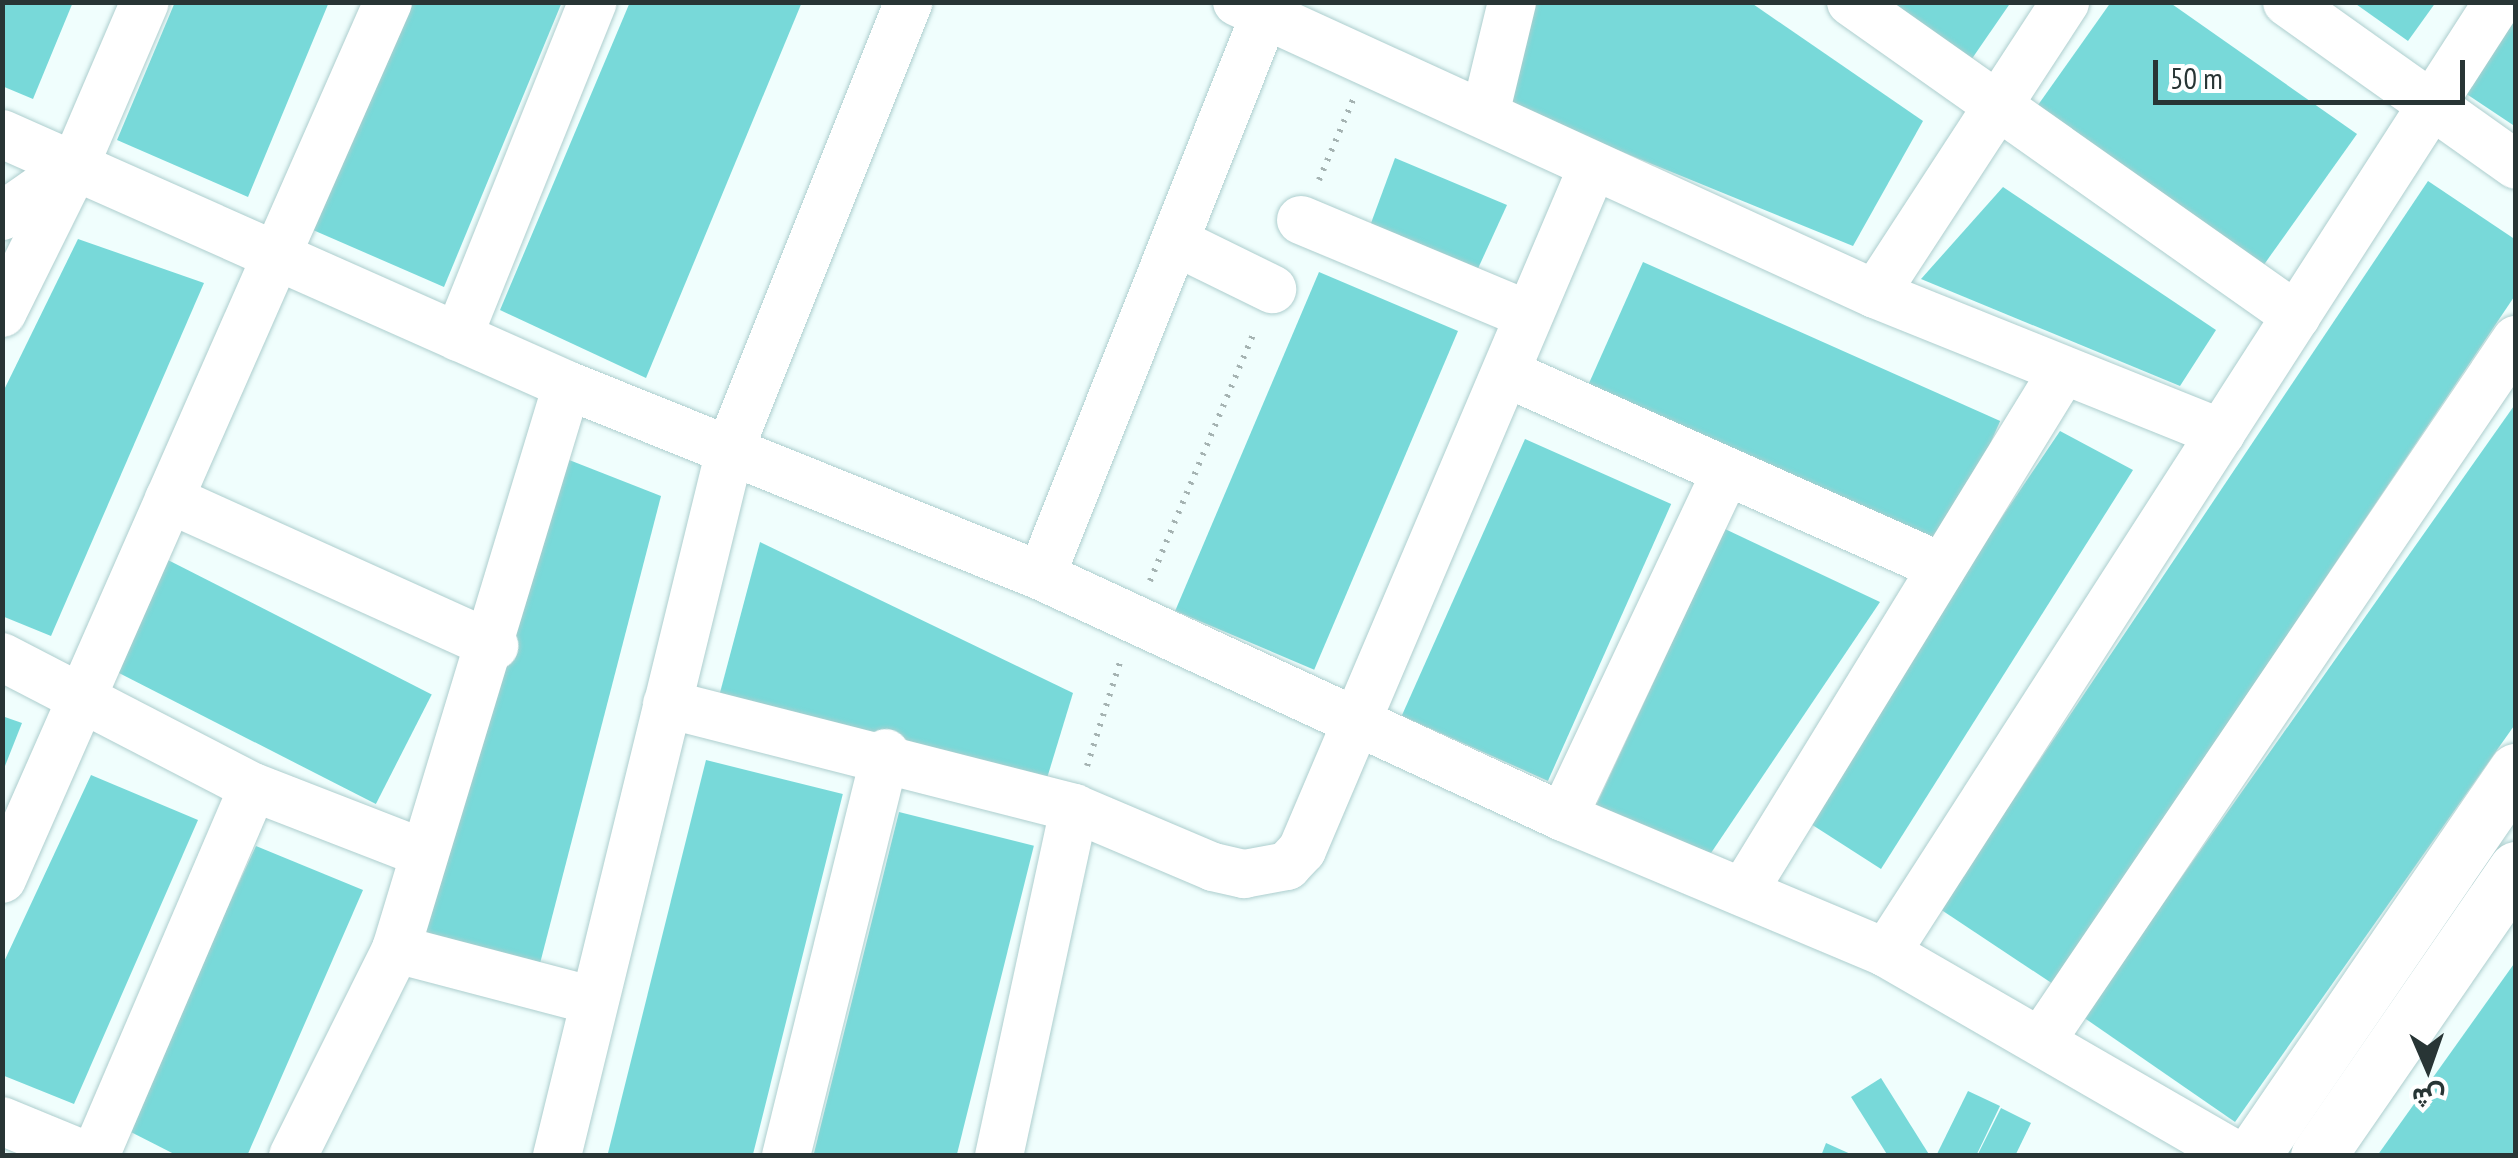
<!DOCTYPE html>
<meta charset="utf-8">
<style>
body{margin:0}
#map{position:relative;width:2518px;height:1158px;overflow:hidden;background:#f0fefd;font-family:"PT Sans Narrow",Vazirmatn,sans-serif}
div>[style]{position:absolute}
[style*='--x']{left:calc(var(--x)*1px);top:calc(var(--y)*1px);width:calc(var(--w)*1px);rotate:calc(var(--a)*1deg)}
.building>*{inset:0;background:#78d9d9;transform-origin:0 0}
.path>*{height:6px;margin-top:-3px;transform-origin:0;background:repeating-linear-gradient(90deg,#a5b3b2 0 2.5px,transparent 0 10.5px)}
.roads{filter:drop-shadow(0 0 2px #adcece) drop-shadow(0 0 2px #adcece)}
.street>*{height:48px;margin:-24px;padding:0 24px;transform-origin:24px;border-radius:24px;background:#fff}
.secondary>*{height:55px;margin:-27.5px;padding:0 27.5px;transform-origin:27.5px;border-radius:27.5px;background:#fff}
span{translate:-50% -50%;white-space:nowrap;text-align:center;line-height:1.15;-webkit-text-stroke:8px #fff;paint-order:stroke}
.frame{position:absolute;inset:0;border:5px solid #283535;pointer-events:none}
.north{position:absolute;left:2378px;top:1018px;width:100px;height:100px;-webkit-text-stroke:8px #fff;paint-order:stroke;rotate:178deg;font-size:28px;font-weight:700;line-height:40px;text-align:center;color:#283535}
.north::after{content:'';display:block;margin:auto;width:35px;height:45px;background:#283535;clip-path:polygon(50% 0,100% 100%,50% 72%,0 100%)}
.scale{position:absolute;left:2153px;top:60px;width:312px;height:45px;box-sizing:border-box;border:5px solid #283535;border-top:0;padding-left:12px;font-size:30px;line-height:35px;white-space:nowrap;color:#283535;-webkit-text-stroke:8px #fff;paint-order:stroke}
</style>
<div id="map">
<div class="building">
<i style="clip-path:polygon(2px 2px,73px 2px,33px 99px,2px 86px)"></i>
<i style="clip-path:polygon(175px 2px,329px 2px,248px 197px,117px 140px)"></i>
<i style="clip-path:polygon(408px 2px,562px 2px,444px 287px,313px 230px)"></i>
<i style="clip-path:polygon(630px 2px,802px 2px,646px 378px,500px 310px)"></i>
<i style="clip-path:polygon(1535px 2px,1750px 2px,1923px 121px,1853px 246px,1505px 104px)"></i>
<i style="clip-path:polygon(1884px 2px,2011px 2px,1969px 63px)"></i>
<i style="clip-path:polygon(2111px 2px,2169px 2px,2357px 134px,2258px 273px,2031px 115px)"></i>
<i style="clip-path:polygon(2353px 2px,2436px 2px,2408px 41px)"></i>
<i style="clip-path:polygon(2516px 2px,2516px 127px,2453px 85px)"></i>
<i style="clip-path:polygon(1395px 158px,1507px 205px,1470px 286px,1367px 234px)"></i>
<i style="clip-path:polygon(2428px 181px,2516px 240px,2516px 294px,2053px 984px,1940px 909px)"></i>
<i style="clip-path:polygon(2003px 187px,2216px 330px,2180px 386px,1921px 279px)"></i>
<i style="clip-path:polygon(78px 239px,204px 283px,51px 636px,2px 616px,2px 394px)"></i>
<i style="left:1643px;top:262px;width:391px;height:150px;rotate:24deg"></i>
<i style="left:1319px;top:272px;width:151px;height:368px;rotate:23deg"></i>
<i style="clip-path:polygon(2516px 403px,2516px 723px,2235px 1122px,2083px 1017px)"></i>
<i style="clip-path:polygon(2060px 431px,2133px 470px,1881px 869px,1800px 817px)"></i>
<i style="left:1525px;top:439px;width:160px;height:303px;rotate:24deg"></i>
<i style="clip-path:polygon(559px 456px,661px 496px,537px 975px,410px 935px)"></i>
<i style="clip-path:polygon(1725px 529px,1880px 602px,1711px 853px,1594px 810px)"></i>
<i style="clip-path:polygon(760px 542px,1073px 693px,1044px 788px,717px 704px)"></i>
<i style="left:168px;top:560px;width:296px;height:123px;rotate:27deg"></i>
<i style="clip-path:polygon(2px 716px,22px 723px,3px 771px,2px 770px)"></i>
<i style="left:706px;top:760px;width:141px;height:409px;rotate:14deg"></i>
<i style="clip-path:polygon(91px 775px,198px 820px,74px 1104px,2px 1075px,2px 966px)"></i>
<i style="left:899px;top:812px;width:139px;height:355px;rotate:14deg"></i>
<i style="clip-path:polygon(256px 846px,363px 890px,247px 1156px,178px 1156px,125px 1129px)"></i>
<i style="clip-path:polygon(2516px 961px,2516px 1156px,2377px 1156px)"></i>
<i style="clip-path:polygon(1881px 1078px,1930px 1156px,1888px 1156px,1851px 1097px)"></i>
<i style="clip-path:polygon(1968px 1091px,2000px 1106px,1976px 1156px,1936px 1156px)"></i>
<i style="clip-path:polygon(2001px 1108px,2031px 1123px,2015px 1156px,1977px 1156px)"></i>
<i style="clip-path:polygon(1826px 1143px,1855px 1156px,1821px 1156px)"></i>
</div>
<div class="path">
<i style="--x:1319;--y:180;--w:87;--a:-67"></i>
<i style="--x:1150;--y:581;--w:272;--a:-67.3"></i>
<i style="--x:1087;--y:766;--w:112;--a:-72.4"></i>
</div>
<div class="roads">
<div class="street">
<i style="--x:1237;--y:2;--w:702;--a:24.59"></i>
<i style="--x:1875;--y:294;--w:373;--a:21.9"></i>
<i style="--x:1851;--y:2;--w:545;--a:35.21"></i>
<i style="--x:2287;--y:2;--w:281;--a:35.4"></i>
<i style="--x:1485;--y:114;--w:115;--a:-76.4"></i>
<i style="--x:2;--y:134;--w:618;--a:23.95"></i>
<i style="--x:567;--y:385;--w:511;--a:21.95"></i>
<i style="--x:1041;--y:576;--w:575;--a:24.78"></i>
<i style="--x:1563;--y:817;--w:350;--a:22.8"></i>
<i style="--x:1886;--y:953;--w:406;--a:30"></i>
<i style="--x:2;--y:216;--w:89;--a:-34.9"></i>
<i style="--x:75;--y:165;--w:177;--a:-66.8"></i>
<i style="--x:1301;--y:220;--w:246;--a:22.7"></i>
<i style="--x:1178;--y:243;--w:105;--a:26.1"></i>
<i style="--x:1875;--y:294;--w:348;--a:-56.9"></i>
<i style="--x:2;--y:313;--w:162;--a:-63.6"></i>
<i style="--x:458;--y:337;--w:361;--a:-68.1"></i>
<i style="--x:1506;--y:373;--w:476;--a:24"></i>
<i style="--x:169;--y:499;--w:357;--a:24.3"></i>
<i style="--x:1041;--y:576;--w:605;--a:-68.27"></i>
<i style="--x:2;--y:657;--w:283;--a:27.4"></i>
<i style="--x:253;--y:787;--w:182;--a:21.2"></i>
<i style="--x:667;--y:704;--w:420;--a:14.3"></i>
<i style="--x:1074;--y:808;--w:151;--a:23"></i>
<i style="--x:1213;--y:867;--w:32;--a:13"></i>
<i style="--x:1244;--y:874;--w:44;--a:-10.5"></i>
<i style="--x:1287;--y:866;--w:22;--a:-47"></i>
<i style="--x:1302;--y:850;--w:741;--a:-66.96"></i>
<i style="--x:1563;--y:817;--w:379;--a:-64.7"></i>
<i style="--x:2;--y:879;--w:958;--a:-66.24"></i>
<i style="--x:1743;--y:892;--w:608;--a:-58.45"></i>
<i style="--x:396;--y:949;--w:205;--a:14.7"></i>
<i style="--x:1886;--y:953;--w:1131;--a:-57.24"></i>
<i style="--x:2041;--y:1041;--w:847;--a:-55.88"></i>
<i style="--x:2;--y:1121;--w:92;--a:22.4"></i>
<i style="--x:95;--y:1156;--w:401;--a:-66.8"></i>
<i style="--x:293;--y:1156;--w:231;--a:-63.5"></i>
<i style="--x:396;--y:949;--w:589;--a:-73.13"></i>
<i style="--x:557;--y:1156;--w:731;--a:-76.23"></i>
<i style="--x:731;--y:446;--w:478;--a:-68.2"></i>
<i style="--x:786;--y:1156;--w:415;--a:-76.1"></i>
<i style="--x:999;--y:1156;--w:356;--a:-77.8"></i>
</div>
<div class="secondary">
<i style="--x:2252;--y:1156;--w:467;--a:-55.6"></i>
<i style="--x:2318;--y:1156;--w:349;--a:-55.4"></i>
</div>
</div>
<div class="frame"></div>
<div class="north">ش</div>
<div class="scale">50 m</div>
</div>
